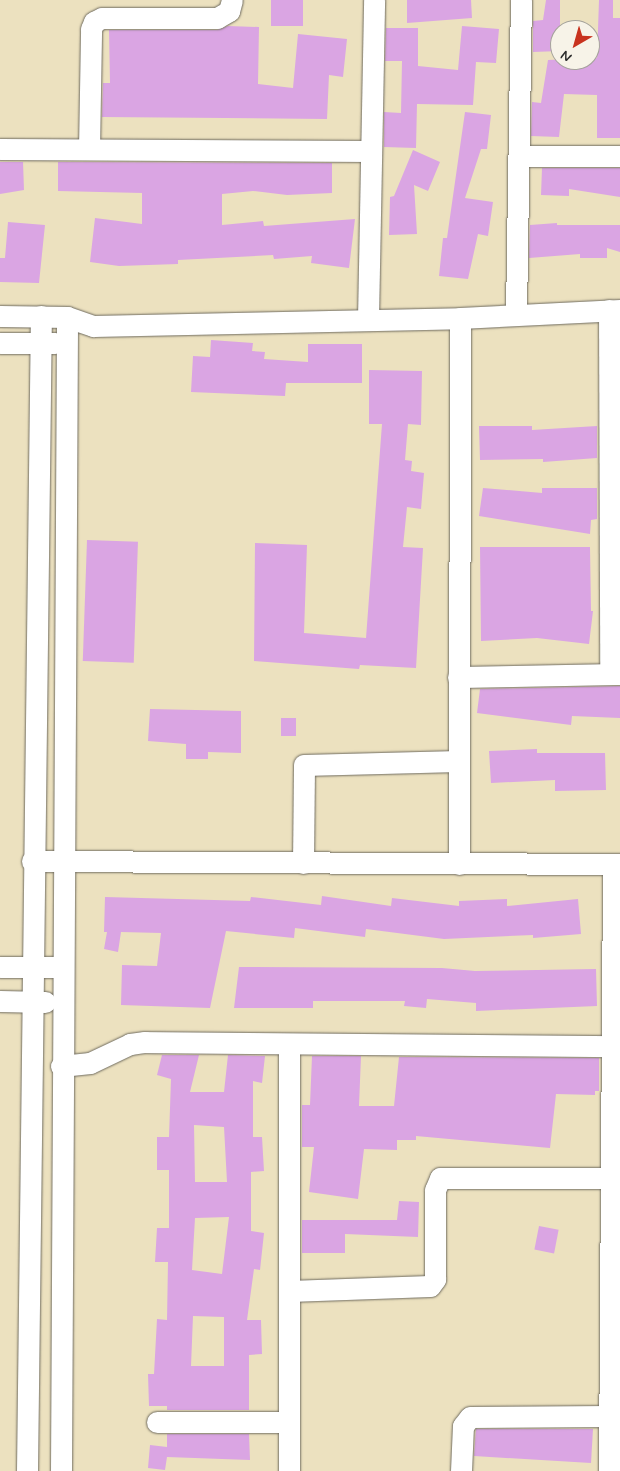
<!DOCTYPE html>
<style>
body{margin:0}
#map{position:relative;width:620px;height:1471px;overflow:hidden;background:#ece1bf;font-family:Mynerve,sans-serif}
div>[style]{position:absolute}
[style*='--x']{left:calc(var(--x)*1px);top:calc(var(--y)*1px);width:calc(var(--w)*1px);rotate:calc(var(--a)*1deg)}
.building>*{inset:0;background:#daa5e3;transform-origin:0 0}
.roads{filter:drop-shadow(0 0 1px #6f6b5f) drop-shadow(0 0 1px #6f6b5f)}
.minor>*{height:21px;margin:-10.5px;padding:0 10.5px;transform-origin:10.5px;border-radius:10.5px;background:#fff}
span{translate:-50% -50%;white-space:nowrap;text-align:center;line-height:1.15;-webkit-text-stroke:4.5px #f7f3e8;paint-order:stroke}
.north{position:absolute;left:550px;top:20px;width:50px;height:50px;box-sizing:border-box;background:#f7f3e8;border:1px solid #a5a39c;border-radius:50%;rotate:218deg;font-size:14px;font-weight:700;line-height:20px;text-align:center;color:#2b2b2b}
.north::after{content:'';display:block;margin:auto;width:18px;height:22px;background:#c8321e;clip-path:polygon(50% 0,100% 100%,50% 72%,0 100%)}
</style>
<div id="map">
<div class="building">
<i style="left:271px;top:0;width:32px;height:26px"></i>
<i style="clip-path:polygon(407px 0,471px 0,472px 18px,407px 23px)"></i>
<i style="clip-path:polygon(546px 0,560px 0,560px 51px,533px 52px,533px 21px,543px 20px)"></i>
<i style="clip-path:polygon(599px 0,613px 0,613px 18px,620px 18px,620px 138px,597px 138px,597px 95px,564px 94px,559px 137px,531px 136px,532px 102px,541px 103px,548px 60px,597px 58px)"></i>
<i style="clip-path:polygon(228px 26px,259px 27px,258px 84px,293px 88px,298px 34px,347px 39px,343px 77px,329px 75px,327px 119px,102px 117px,103px 83px,110px 83px,109px 30px,217px 30px)"></i>
<i style="clip-path:polygon(462px 26px,499px 29px,496px 63px,476px 62px,473px 105px,417px 104px,416px 148px,384px 147px,384px 112px,401px 113px,402px 61px,385px 61px,386px 28px,418px 28px,418px 66px,458px 70px)"></i>
<i style="clip-path:polygon(465px 112px,491px 115px,487px 149px,481px 149px,465px 198px,493px 202px,488px 236px,478px 234px,468px 279px,439px 276px,443px 238px,447px 238px)"></i>
<i style="clip-path:polygon(413px 150px,440px 162px,428px 191px,414px 185px,417px 234px,389px 235px,390px 197px,394px 196px)"></i>
<i style="clip-path:polygon(0 162px,23px 162px,24px 190px,0 194px)"></i>
<i style="clip-path:polygon(58px 162px,332px 163px,332px 193px,287px 195px,253px 191px,222px 194px,222px 225px,263px 221px,264px 226px,355px 219px,349px 268px,311px 263px,312px 256px,274px 259px,273px 255px,178px 260px,178px 264px,119px 266px,90px 262px,95px 218px,142px 224px,142px 193px,58px 191px)"></i>
<i style="clip-path:polygon(542px 168px,620px 168px,620px 197px,569px 189px,569px 196px,541px 195px)"></i>
<i style="clip-path:polygon(8px 222px,45px 225px,39px 283px,0 282px,0 258px,5px 258px)"></i>
<i style="clip-path:polygon(557px 223px,557px 225px,620px 225px,620px 252px,607px 248px,607px 258px,580px 258px,580px 254px,529px 258px,530px 225px)"></i>
<i style="clip-path:polygon(211px 340px,253px 343px,252px 351px,265px 352px,264px 359px,308px 362px,308px 344px,362px 344px,362px 383px,286px 383px,285px 396px,191px 392px,193px 356px,210px 357px)"></i>
<i style="clip-path:polygon(369px 370px,422px 371px,421px 425px,408px 424px,405px 460px,412px 461px,411px 471px,424px 473px,421px 509px,407px 507px,403px 547px,423px 548px,416px 668px,360px 665px,359px 669px,254px 661px,255px 543px,307px 545px,304px 633px,366px 638px,382px 424px,369px 424px)"></i>
<i style="clip-path:polygon(479px 426px,532px 426px,532px 430px,597px 426px,597px 458px,543px 462px,543px 459px,480px 460px)"></i>
<i style="clip-path:polygon(483px 488px,542px 493px,542px 488px,597px 488px,597px 519px,591px 520px,590px 534px,479px 516px)"></i>
<i style="left:87px;top:540px;width:51px;height:121px;rotate:2deg"></i>
<i style="clip-path:polygon(480px 547px,590px 547px,591px 611px,593px 611px,589px 644px,537px 638px,481px 641px)"></i>
<i style="clip-path:polygon(620px 686px,620px 718px,572px 716px,571px 725px,477px 713px,480px 689px)"></i>
<i style="clip-path:polygon(150px 709px,241px 711px,241px 753px,208px 752px,208px 759px,186px 759px,186px 744px,148px 741px)"></i>
<i style="left:281px;top:718px;width:15px;height:18px"></i>
<i style="clip-path:polygon(537px 749px,537px 753px,605px 753px,606px 790px,555px 791px,555px 780px,491px 783px,489px 751px)"></i>
<i style="clip-path:polygon(322px 896px,391px 906px,392px 898px,459px 906px,459px 901px,507px 899px,507px 906px,578px 899px,581px 934px,533px 938px,533px 935px,444px 939px,366px 929px,365px 937px,295px 928px,294px 938px,226px 931px,210px 1008px,121px 1005px,122px 965px,157px 966px,161px 933px,121px 932px,118px 952px,104px 949px,107px 932px,104px 932px,105px 897px,250px 901px,251px 897px,321px 905px)"></i>
<i style="clip-path:polygon(239px 967px,442px 968px,475px 971px,596px 969px,597px 1006px,476px 1011px,476px 1003px,427px 999px,426px 1008px,404px 1006px,405px 1001px,313px 1001px,313px 1008px,234px 1008px)"></i>
<i style="clip-path:polygon(evenodd,162px 1055px,199px 1055px,190px 1092px,224px 1092px,228px 1055px,265px 1056px,262px 1083px,253px 1081px,253px 1137px,262px 1137px,264px 1171px,251px 1172px,251px 1231px,264px 1233px,260px 1270px,254px 1269px,247px 1320px,261px 1320px,262px 1354px,249px 1355px,249px 1410px,167px 1410px,167px 1406px,149px 1406px,148px 1374px,154px 1374px,157px 1319px,167px 1320px,168px 1262px,155px 1262px,157px 1228px,169px 1228px,169px 1170px,157px 1170px,157px 1137px,169px 1137px,171px 1079px,157px 1075px,162px 1055px,194px 1125px,224px 1127px,227px 1182px,195px 1182px,194px 1125px,162px 1055px,229px 1217px,222px 1274px,192px 1270px,195px 1218px,229px 1217px,162px 1055px,193px 1316px,224px 1317px,224px 1366px,191px 1366px,193px 1316px)"></i>
<i style="clip-path:polygon(312px 1056px,361px 1056px,359px 1106px,394px 1106px,399px 1057px,599px 1058px,599px 1091px,595px 1091px,595px 1095px,556px 1094px,550px 1148px,416px 1136px,416px 1140px,397px 1140px,397px 1150px,364px 1149px,358px 1199px,309px 1192px,314px 1147px,302px 1147px,302px 1105px,310px 1105px)"></i>
<i style="clip-path:polygon(399px 1201px,419px 1202px,418px 1237px,345px 1234px,345px 1253px,302px 1253px,302px 1220px,397px 1220px)"></i>
<i style="left:539px;top:1226px;width:20px;height:24px;rotate:11deg"></i>
<i style="clip-path:polygon(593px 1429px,591px 1463px,474px 1456px,476px 1429px)"></i>
<i style="clip-path:polygon(167px 1434px,249px 1434px,250px 1460px,167px 1457px,165px 1470px,148px 1468px,150px 1445px,167px 1447px)"></i>
</div>
<div class="roads">
<div class="minor">
<i style="--x:0;--y:149;--w:371;--a:0.3"></i>
<i style="--x:89;--y:149;--w:120;--a:-89"></i>
<i style="--x:91;--y:29;--w:8;--a:-67"></i>
<i style="--x:94;--y:22;--w:9;--a:-27"></i>
<i style="--x:102;--y:18;--w:115;--a:0"></i>
<i style="--x:217;--y:18;--w:14;--a:-30"></i>
<i style="--x:229;--y:11;--w:11;--a:-75"></i>
<i style="--x:519;--y:156;--w:101;--a:0"></i>
<i style="--x:609;--y:310;--w:364;--a:89.8"></i>
<i style="--x:516;--y:314;--w:314;--a:-89.1"></i>
<i style="--x:0;--y:316;--w:67;--a:0.9"></i>
<i style="--x:67;--y:317;--w:28;--a:19"></i>
<i style="--x:93;--y:326;--w:367;--a:-1.2"></i>
<i style="--x:460;--y:318;--w:160;--a:-2.9"></i>
<i style="--x:368;--y:319;--w:319;--a:-88.9"></i>
<i style="--x:0;--y:343;--w:55;--a:0"></i>
<i style="--x:458;--y:677;--w:162;--a:-1.1"></i>
<i style="--x:32;--y:861;--w:588;--a:0.29"></i>
<i style="--x:303;--y:863;--w:98;--a:-89.4"></i>
<i style="--x:304;--y:765;--w:154;--a:-1.5"></i>
<i style="--x:459;--y:864;--w:546;--a:-89.9"></i>
<i style="--x:0;--y:967;--w:62;--a:0"></i>
<i style="--x:0;--y:1001;--w:45;--a:1.3"></i>
<i style="--x:61;--y:1066;--w:29;--a:-6"></i>
<i style="--x:90;--y:1063;--w:44;--a:-25.4"></i>
<i style="--x:130;--y:1044;--w:15;--a:-8"></i>
<i style="--x:145;--y:1042;--w:466;--a:0.5"></i>
<i style="--x:289;--y:1291;--w:141;--a:-2"></i>
<i style="--x:430;--y:1286;--w:9;--a:-54"></i>
<i style="--x:435;--y:1279;--w:89;--a:-90"></i>
<i style="--x:435;--y:1190;--w:13;--a:-67"></i>
<i style="--x:440;--y:1178;--w:170;--a:0"></i>
<i style="--x:157;--y:1422;--w:132;--a:0"></i>
<i style="--x:27;--y:1471;--w:1155;--a:-89.31"></i>
<i style="--x:61;--y:1471;--w:1154;--a:-89.7"></i>
<i style="--x:289;--y:1471;--w:427;--a:-90"></i>
<i style="--x:461;--y:1471;--w:45;--a:-87.5"></i>
<i style="--x:463;--y:1426;--w:11;--a:-52"></i>
<i style="--x:470;--y:1417;--w:139;--a:-0.4"></i>
<i style="--x:609;--y:1471;--w:607;--a:-89.62"></i>
</div>
</div>
<div class="north">N</div>
</div>
